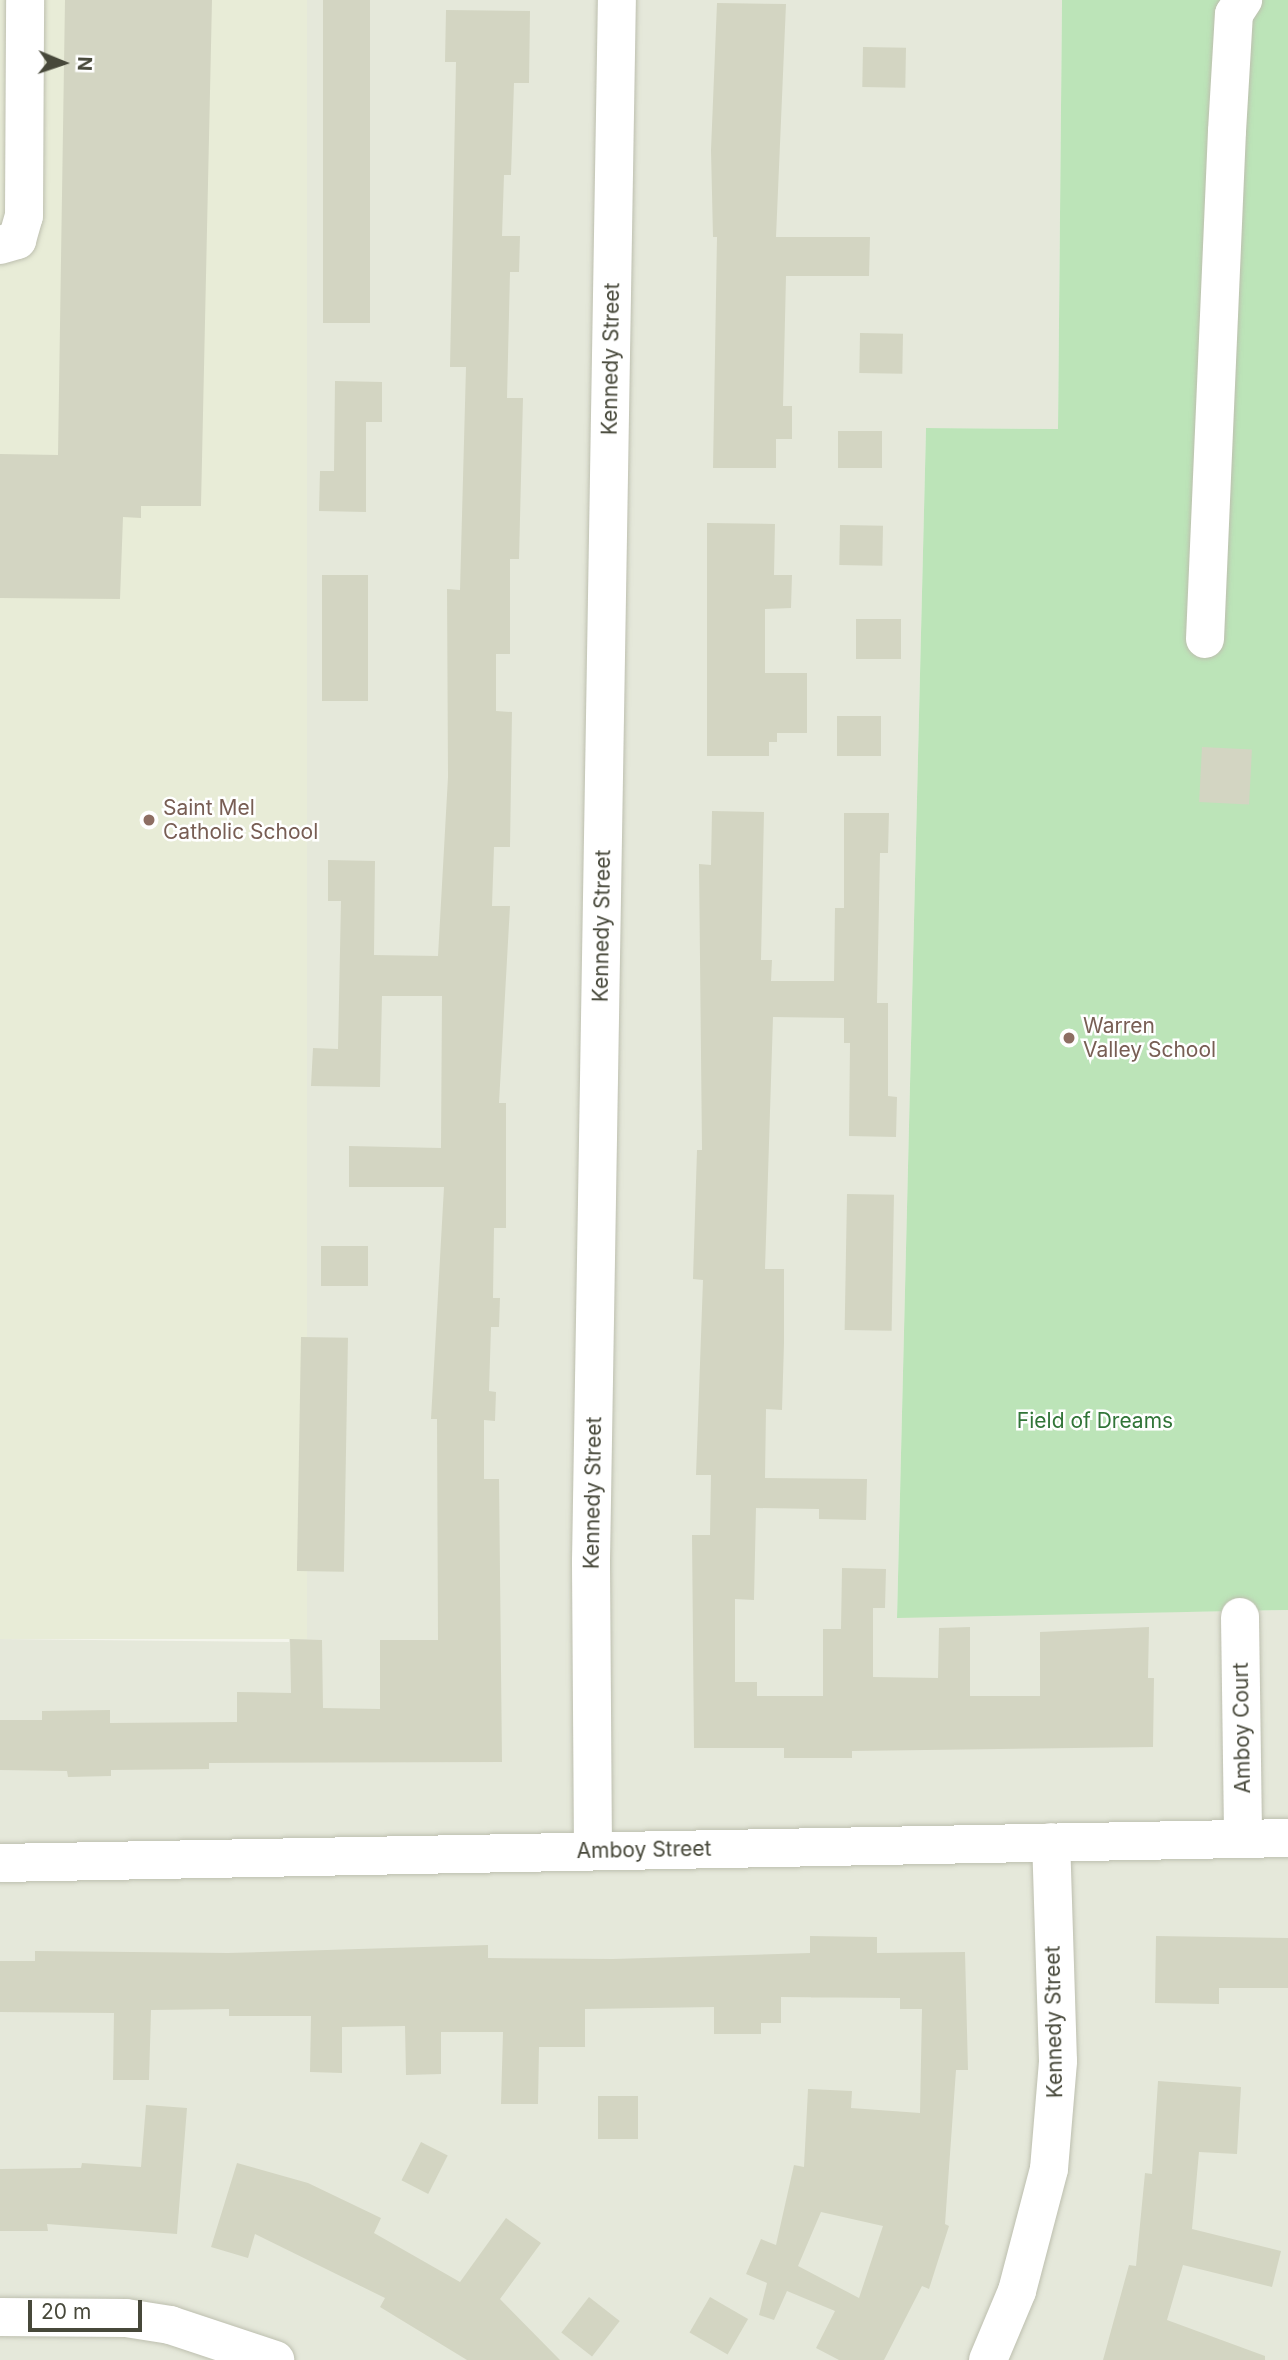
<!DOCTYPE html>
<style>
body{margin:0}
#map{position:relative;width:1288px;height:2360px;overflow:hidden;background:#f3f4eb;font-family:Inter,sans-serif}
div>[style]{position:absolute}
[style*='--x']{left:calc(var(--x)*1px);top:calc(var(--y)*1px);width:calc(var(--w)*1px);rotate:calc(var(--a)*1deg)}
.residential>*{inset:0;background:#e5e8da}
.education>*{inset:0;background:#e8ecd7;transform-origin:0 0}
.green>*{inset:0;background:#bce4b8}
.building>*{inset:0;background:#d3d5c2;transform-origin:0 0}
.roads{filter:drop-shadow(0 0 2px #bdbfaf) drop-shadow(0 0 2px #bdbfaf)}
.minor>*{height:38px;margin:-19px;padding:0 19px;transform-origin:19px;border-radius:19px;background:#fff}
.dots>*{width:19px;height:19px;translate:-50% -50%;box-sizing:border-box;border:4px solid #fff;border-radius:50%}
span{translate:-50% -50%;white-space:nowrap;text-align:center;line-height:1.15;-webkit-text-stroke:5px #fff;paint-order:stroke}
.street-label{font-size:21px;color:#47483a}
.education-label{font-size:21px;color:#785e54}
.left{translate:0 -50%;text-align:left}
.park-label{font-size:21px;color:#317538}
.north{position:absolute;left:28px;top:28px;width:70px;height:70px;-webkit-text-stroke:5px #fff;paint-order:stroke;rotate:92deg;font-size:19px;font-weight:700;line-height:28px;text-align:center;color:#47483a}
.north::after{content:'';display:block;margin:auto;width:24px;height:32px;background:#47483a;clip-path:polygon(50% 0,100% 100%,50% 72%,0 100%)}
.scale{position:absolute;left:28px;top:2300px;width:114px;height:32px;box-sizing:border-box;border:4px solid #47483a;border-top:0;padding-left:9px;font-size:21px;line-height:24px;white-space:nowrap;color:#47483a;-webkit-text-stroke:5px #fff;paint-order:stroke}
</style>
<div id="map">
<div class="residential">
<i style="clip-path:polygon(307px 0,1062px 0,1058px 429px,926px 428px,897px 1617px,1288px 1610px,1288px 2360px,0 2360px,0 1639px,289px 1642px)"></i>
</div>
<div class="education">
<i style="left:0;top:0;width:307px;height:1639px"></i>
</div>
<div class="green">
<i style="clip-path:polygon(1062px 0,1288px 0,1288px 1610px,897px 1618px,926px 428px,1058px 429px)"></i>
</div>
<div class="building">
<i style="clip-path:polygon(65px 0,212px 0,201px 506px,141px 506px,141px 518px,123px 517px,120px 599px,0 598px,0 454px,58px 455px)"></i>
<i style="left:323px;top:0;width:47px;height:323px"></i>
<i style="clip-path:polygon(717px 3px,786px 4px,776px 237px,870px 237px,869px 276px,786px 276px,783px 406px,792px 406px,792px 439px,776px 439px,776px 468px,713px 468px,717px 237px,713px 237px,711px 150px)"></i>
<i style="clip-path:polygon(446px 10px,530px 11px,529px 83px,514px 83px,511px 175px,504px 175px,502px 236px,520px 236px,519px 272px,510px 272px,507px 398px,523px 398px,519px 559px,510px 559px,510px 654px,496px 654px,496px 711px,512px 712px,510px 847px,494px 847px,492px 906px,510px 906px,499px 1103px,506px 1103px,506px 1228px,494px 1228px,493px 1298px,500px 1298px,499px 1327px,491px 1327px,489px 1391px,496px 1392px,495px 1421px,484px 1420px,484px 1479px,499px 1479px,502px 1762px,209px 1763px,209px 1769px,111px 1770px,111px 1776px,68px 1777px,67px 1771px,0 1770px,0 1720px,42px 1720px,42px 1711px,110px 1710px,110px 1723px,237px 1722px,237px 1692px,291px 1693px,290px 1639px,322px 1640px,323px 1708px,380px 1709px,380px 1640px,438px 1640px,437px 1419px,431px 1419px,444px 1187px,349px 1187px,349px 1146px,441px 1148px,442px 996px,382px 996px,380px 1087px,311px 1086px,313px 1048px,338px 1049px,341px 901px,328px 901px,328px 860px,375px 861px,374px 955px,438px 956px,448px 777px,447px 589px,460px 590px,466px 367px,450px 367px,456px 62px,445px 62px)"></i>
<i style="left:863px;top:47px;width:43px;height:40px;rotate:1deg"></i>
<i style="left:860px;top:333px;width:43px;height:40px;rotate:1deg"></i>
<i style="clip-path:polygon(335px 381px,382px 382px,382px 422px,366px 422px,366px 512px,319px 511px,320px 471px,334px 471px)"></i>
<i style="left:838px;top:431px;width:44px;height:37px"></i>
<i style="clip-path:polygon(707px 523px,775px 524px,774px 575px,792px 575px,791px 608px,765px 609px,765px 673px,807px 673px,807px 733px,777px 733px,777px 742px,769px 742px,769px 756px,707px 756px)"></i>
<i style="left:840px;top:525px;width:43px;height:40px;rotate:1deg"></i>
<i style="left:322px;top:575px;width:46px;height:126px"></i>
<i style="left:856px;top:619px;width:45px;height:40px"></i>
<i style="left:837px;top:716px;width:44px;height:40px"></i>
<i style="left:1202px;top:747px;width:50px;height:55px;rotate:3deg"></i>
<i style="clip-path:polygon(712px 811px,764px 812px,761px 960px,772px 960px,771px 981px,834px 981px,835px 908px,844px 908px,844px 813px,889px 813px,888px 853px,880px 853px,877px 1003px,888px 1003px,888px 1096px,897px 1097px,896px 1137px,849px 1136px,850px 1043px,844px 1043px,844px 1018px,773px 1017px,765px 1269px,784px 1269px,784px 1343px,782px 1410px,766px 1409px,765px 1478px,867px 1479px,866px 1520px,819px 1519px,819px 1509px,756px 1508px,754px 1600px,735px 1599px,735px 1682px,757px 1682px,757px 1696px,823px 1696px,823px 1629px,841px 1629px,842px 1568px,886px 1569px,885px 1608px,873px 1608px,873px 1677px,938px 1678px,939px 1628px,970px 1627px,970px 1696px,1040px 1696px,1040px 1632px,1149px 1627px,1148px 1678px,1154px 1678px,1153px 1747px,852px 1751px,852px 1758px,784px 1758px,784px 1748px,694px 1748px,692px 1535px,710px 1535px,711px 1475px,696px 1475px,703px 1280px,693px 1279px,697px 1150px,702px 1150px,699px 864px,711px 865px)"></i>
<i style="left:847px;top:1194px;width:47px;height:136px;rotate:1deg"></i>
<i style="left:321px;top:1246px;width:47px;height:40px"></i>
<i style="left:301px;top:1337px;width:47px;height:234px;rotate:1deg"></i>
<i style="clip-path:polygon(evenodd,810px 1936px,877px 1937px,877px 1953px,965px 1952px,968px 2070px,956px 2070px,945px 2224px,949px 2226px,929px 2289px,922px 2286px,884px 2360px,839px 2360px,816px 2348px,835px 2311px,787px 2291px,774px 2320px,759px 2315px,767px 2283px,746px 2274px,761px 2239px,776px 2245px,794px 2165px,804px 2167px,808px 2089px,852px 2091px,851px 2108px,920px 2113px,922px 2009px,900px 2009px,900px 1998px,781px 1997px,781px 2023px,761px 2023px,761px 2034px,714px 2034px,714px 2007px,585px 2009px,585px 2047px,539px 2047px,538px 2104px,501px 2104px,503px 2032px,441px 2032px,441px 2074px,406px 2075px,405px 2026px,342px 2027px,342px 2073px,310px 2072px,311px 2016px,229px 2016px,229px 2009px,151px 2010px,149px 2080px,113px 2080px,114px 2013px,0 2012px,0 1961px,35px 1961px,35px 1951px,228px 1953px,488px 1945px,488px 1958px,613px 1959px,810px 1953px,810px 1936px,821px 2212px,883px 2226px,859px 2298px,798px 2266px,821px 2212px)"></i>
<i style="clip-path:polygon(1156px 1936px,1288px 1938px,1288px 1988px,1219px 1988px,1219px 2004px,1155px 2003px)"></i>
<i style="clip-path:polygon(1158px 2081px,1241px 2087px,1237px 2154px,1199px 2152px,1192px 2229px,1281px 2251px,1272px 2287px,1183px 2265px,1167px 2320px,1265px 2356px,1265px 2360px,1103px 2360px,1129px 2265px,1136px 2266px,1145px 2173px,1152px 2174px)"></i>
<i style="left:598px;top:2096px;width:40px;height:43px"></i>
<i style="clip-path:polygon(146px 2105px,187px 2108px,177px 2234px,47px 2224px,48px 2231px,0 2231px,0 2169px,81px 2168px,82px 2163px,141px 2167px)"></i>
<i style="left:421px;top:2142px;width:30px;height:43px;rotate:27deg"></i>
<i style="clip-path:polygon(237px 2163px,308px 2183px,381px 2218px,374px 2233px,460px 2282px,506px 2218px,541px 2243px,500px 2299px,560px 2360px,467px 2360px,380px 2307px,385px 2298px,255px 2234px,248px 2258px,211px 2247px)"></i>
<i style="left:589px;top:2297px;width:39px;height:45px;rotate:38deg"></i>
<i style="left:710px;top:2297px;width:44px;height:41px;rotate:30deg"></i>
</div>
<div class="roads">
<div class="minor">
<i style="--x:0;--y:245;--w:18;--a:-16"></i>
<i style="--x:17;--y:240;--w:25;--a:-74"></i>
<i style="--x:24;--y:216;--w:216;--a:-89.7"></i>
<i style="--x:1205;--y:639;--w:508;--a:-87.52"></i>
<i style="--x:1227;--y:131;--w:117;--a:-86.6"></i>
<i style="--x:1234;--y:14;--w:17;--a:-57"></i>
<i style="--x:1240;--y:1617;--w:221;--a:89.2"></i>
<i style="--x:593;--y:1851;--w:290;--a:-90.4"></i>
<i style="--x:591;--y:1561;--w:1561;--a:-89.05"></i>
<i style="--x:0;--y:1863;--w:1288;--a:-1.11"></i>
<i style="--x:0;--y:2317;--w:126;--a:0.5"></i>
<i style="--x:126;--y:2318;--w:45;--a:9"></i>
<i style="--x:170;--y:2325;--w:111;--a:18.4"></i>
<i style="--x:988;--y:2360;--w:75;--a:-67.2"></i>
<i style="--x:1017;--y:2291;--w:126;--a:-75.3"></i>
<i style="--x:1049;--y:2169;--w:108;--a:-85.2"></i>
<i style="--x:1058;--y:2061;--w:219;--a:-91.8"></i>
</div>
</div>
<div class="dots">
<i style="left:149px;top:820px;background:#8d6e63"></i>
<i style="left:1069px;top:1038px;background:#8d6e63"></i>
</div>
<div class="street-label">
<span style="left:611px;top:359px;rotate:-89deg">Kennedy Street</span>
<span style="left:602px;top:926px;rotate:-89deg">Kennedy Street</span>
<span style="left:593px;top:1493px;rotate:-89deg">Kennedy Street</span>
<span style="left:1242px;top:1728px;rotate:-91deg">Amboy Court</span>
<span style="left:644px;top:1850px;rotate:-1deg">Amboy Street</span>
<span style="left:1054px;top:2022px;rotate:-91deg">Kennedy Street</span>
</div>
<div class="education-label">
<span class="left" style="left:163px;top:820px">Saint Mel<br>Catholic School</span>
<span class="left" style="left:1083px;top:1038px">Warren<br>Valley School</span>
</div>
<div class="park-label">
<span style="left:1095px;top:1421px">Field of Dreams</span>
</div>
<div class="north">N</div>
<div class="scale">20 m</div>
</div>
